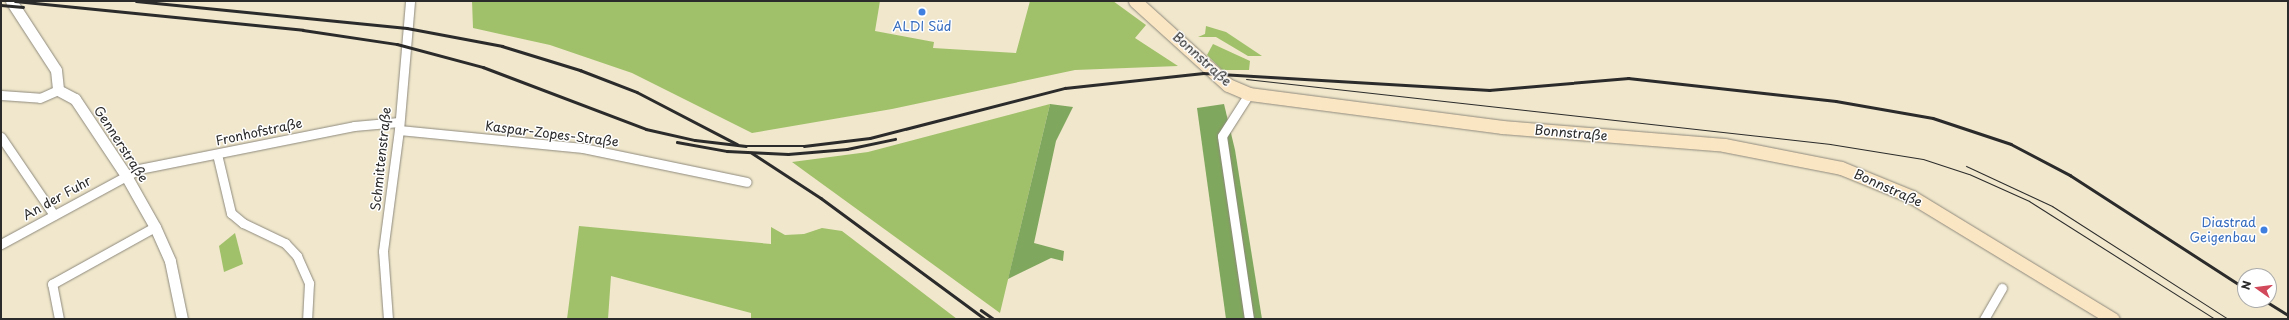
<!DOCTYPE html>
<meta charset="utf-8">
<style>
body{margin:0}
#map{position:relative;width:2289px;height:320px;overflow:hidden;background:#f0e7cc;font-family:"Playpen Sans",sans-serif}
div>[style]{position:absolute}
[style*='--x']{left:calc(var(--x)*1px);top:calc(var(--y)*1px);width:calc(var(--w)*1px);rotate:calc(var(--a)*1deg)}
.green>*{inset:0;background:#a0c16a}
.forest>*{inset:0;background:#80a75e}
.roads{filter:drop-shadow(0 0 1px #8e897c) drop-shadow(0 0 1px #8e897c)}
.minor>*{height:9px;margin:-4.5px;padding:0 4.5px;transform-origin:4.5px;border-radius:4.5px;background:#fff}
.tertiary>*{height:11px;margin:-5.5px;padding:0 5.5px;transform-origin:5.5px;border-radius:5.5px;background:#fff}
.secondary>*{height:13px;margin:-6.5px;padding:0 6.5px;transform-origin:6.5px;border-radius:6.5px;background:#fbe6c4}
.tram>*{height:1px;margin:-0.5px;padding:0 0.5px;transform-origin:0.5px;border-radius:0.5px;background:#2b2b2b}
.rail>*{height:2.5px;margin:-1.25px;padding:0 1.25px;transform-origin:1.25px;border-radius:1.25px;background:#2b2b2b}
.dots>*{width:11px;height:11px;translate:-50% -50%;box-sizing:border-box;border:2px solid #fff;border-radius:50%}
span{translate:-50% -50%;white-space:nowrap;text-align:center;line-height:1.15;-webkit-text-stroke:3px #fff;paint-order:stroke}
.shop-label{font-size:13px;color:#366cbe}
.right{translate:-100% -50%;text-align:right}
.street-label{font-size:13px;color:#2b2b2b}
.frame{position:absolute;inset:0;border:2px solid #2b2b2b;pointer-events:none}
.north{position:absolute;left:2237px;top:268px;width:40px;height:40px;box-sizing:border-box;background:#fff;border:1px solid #aaa;border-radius:50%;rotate:284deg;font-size:11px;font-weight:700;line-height:16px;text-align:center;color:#2b2b2b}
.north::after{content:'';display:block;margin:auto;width:14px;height:18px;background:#d1495b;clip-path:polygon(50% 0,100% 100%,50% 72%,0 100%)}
</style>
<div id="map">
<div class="green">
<i style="clip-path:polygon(472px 1px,880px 1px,875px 31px,934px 42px,933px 48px,1016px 53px,1030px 1px,1113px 1px,1146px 25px,1135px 38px,1178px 66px,1075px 70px,892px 109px,752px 133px,632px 73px,550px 45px,473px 28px)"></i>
<i style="clip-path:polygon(1206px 26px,1226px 32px,1262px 56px,1248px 56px,1216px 37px,1198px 37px,1205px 34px)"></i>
<i style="clip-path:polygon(1213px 44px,1250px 61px,1249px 70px,1222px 70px,1207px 55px)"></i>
<i style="clip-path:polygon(1050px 104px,1000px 313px,792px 162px,868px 152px)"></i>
<i style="clip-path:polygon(579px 226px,771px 244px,771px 227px,785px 235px,804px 234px,822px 228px,842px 231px,957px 319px,751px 319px,751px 313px,611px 276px,608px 319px,567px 319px)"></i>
<i style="clip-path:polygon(235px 233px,243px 264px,224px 272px,219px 246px)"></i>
</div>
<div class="forest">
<i style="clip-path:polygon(1050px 104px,1073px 107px,1056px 141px,1034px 243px,1064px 251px,1063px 261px,1051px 258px,1008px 279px)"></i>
<i style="clip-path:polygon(1224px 104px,1235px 150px,1262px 319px,1226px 319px,1197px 108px)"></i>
</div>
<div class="roads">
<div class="minor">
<i style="--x:1;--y:95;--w:39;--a:4"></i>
<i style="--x:40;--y:98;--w:20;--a:-24"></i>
<i style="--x:399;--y:130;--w:185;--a:5.6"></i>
<i style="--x:583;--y:148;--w:167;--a:11.7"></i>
<i style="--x:1;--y:137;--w:94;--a:55.8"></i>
<i style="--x:217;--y:154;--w:61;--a:76.7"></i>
<i style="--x:231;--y:213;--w:16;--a:40"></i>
<i style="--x:243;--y:223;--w:47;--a:25.5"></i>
<i style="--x:285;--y:243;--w:18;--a:47"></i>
<i style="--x:297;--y:256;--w:30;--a:66"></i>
<i style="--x:309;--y:283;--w:36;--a:93"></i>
<i style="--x:1;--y:244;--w:157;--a:-28.5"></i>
<i style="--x:139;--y:169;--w:219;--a:-11.3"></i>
<i style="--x:354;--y:126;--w:45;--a:-5.1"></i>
<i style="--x:59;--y:319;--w:36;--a:-101"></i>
<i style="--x:52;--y:284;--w:118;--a:-29"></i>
<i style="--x:388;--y:319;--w:68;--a:-94.2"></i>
<i style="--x:383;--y:251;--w:122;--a:-82.5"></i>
<i style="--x:399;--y:130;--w:129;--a:-85.1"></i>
<i style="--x:1249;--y:319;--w:185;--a:-98.4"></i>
<i style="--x:1222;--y:136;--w:50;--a:-57.3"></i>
<i style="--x:1984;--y:319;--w:36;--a:-60"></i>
</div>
<div class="tertiary">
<i style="--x:11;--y:1;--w:82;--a:56.9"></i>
<i style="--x:56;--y:70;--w:20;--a:84"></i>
<i style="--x:58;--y:90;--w:19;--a:28"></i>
<i style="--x:75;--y:99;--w:90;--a:56.3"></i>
<i style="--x:125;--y:174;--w:61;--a:60.5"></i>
<i style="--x:155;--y:227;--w:37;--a:66"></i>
<i style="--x:170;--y:261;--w:59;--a:78.3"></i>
</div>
<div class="secondary">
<i style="--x:1135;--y:1;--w:125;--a:42.1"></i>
<i style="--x:1228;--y:85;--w:23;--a:23"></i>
<i style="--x:1249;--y:94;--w:255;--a:7.4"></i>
<i style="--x:1502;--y:127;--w:223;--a:4.6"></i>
<i style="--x:1724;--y:145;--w:119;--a:11.1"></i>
<i style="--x:1841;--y:168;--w:77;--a:22.2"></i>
<i style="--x:1912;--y:197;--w:235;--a:31.3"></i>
</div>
</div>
<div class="tram">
<i style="--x:1246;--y:79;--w:588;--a:6.35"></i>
<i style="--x:1830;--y:144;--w:94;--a:9.2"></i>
<i style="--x:1923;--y:159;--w:48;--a:18.1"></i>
<i style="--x:1969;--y:174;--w:66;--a:24.2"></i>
<i style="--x:2029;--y:201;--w:220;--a:32.4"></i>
<i style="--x:1966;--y:166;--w:95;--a:24.9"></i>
<i style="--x:2052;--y:206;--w:209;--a:32.7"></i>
</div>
<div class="rail">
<i style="--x:15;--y:1;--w:289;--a:5.7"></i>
<i style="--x:303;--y:30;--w:95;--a:8.5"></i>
<i style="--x:397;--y:44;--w:89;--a:15"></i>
<i style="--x:483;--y:67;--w:174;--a:20.8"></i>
<i style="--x:646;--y:129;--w:50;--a:12.7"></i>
<i style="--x:695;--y:140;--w:51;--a:6.7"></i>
<i style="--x:746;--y:146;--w:58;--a:0"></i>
<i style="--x:804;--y:146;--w:66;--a:-6.9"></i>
<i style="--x:870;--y:138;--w:201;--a:-14.4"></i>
<i style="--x:1065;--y:88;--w:139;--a:-6.2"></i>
<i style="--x:1203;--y:73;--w:287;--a:3.4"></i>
<i style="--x:1489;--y:90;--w:140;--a:-4.9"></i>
<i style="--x:1628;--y:78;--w:209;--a:6.3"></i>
<i style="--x:1836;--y:101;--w:98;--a:9.9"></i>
<i style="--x:1933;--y:118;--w:82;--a:18.4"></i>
<i style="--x:2011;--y:144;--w:67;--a:27.7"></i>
<i style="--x:2070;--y:175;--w:208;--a:32.9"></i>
<i style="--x:136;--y:1;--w:272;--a:5.7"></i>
<i style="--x:407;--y:28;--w:97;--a:10.7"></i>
<i style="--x:502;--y:46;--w:82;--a:17.1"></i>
<i style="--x:580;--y:70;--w:61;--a:21.1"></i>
<i style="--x:637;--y:92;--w:113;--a:27.5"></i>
<i style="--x:1;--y:5;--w:22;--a:5"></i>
<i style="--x:677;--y:142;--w:51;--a:10.2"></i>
<i style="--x:727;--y:151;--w:61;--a:2.8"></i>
<i style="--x:788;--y:154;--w:59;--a:-4.8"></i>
<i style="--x:847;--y:149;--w:49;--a:-11.8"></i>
<i style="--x:752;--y:153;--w:82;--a:33.1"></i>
<i style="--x:821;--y:198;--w:204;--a:36.4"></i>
<i style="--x:2264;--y:300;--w:28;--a:32"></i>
<i style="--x:981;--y:310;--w:16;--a:35"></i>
</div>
<div class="dots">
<i style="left:922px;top:12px;background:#3f7fe0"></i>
<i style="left:2264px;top:230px;background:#3f7fe0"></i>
</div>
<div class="shop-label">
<span style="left:922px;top:26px">ALDI Süd</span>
<span class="right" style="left:2256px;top:230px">Diastrad<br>Geigenbau</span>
</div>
<div class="street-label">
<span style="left:1202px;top:59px;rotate:42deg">Bonnstraße</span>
<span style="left:259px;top:132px;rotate:-12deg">Fronhofstraße</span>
<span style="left:1571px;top:133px;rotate:5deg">Bonnstraße</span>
<span style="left:552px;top:134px;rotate:7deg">Kaspar-Zopes-Straße</span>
<span style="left:121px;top:144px;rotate:57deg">Gennerstraße</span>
<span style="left:381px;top:159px;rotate:-84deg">Schmittenstraße</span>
<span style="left:1888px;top:188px;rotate:24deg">Bonnstraße</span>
<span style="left:57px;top:198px;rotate:-29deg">An der Fuhr</span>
</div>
<div class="frame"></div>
<div class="north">N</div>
</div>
